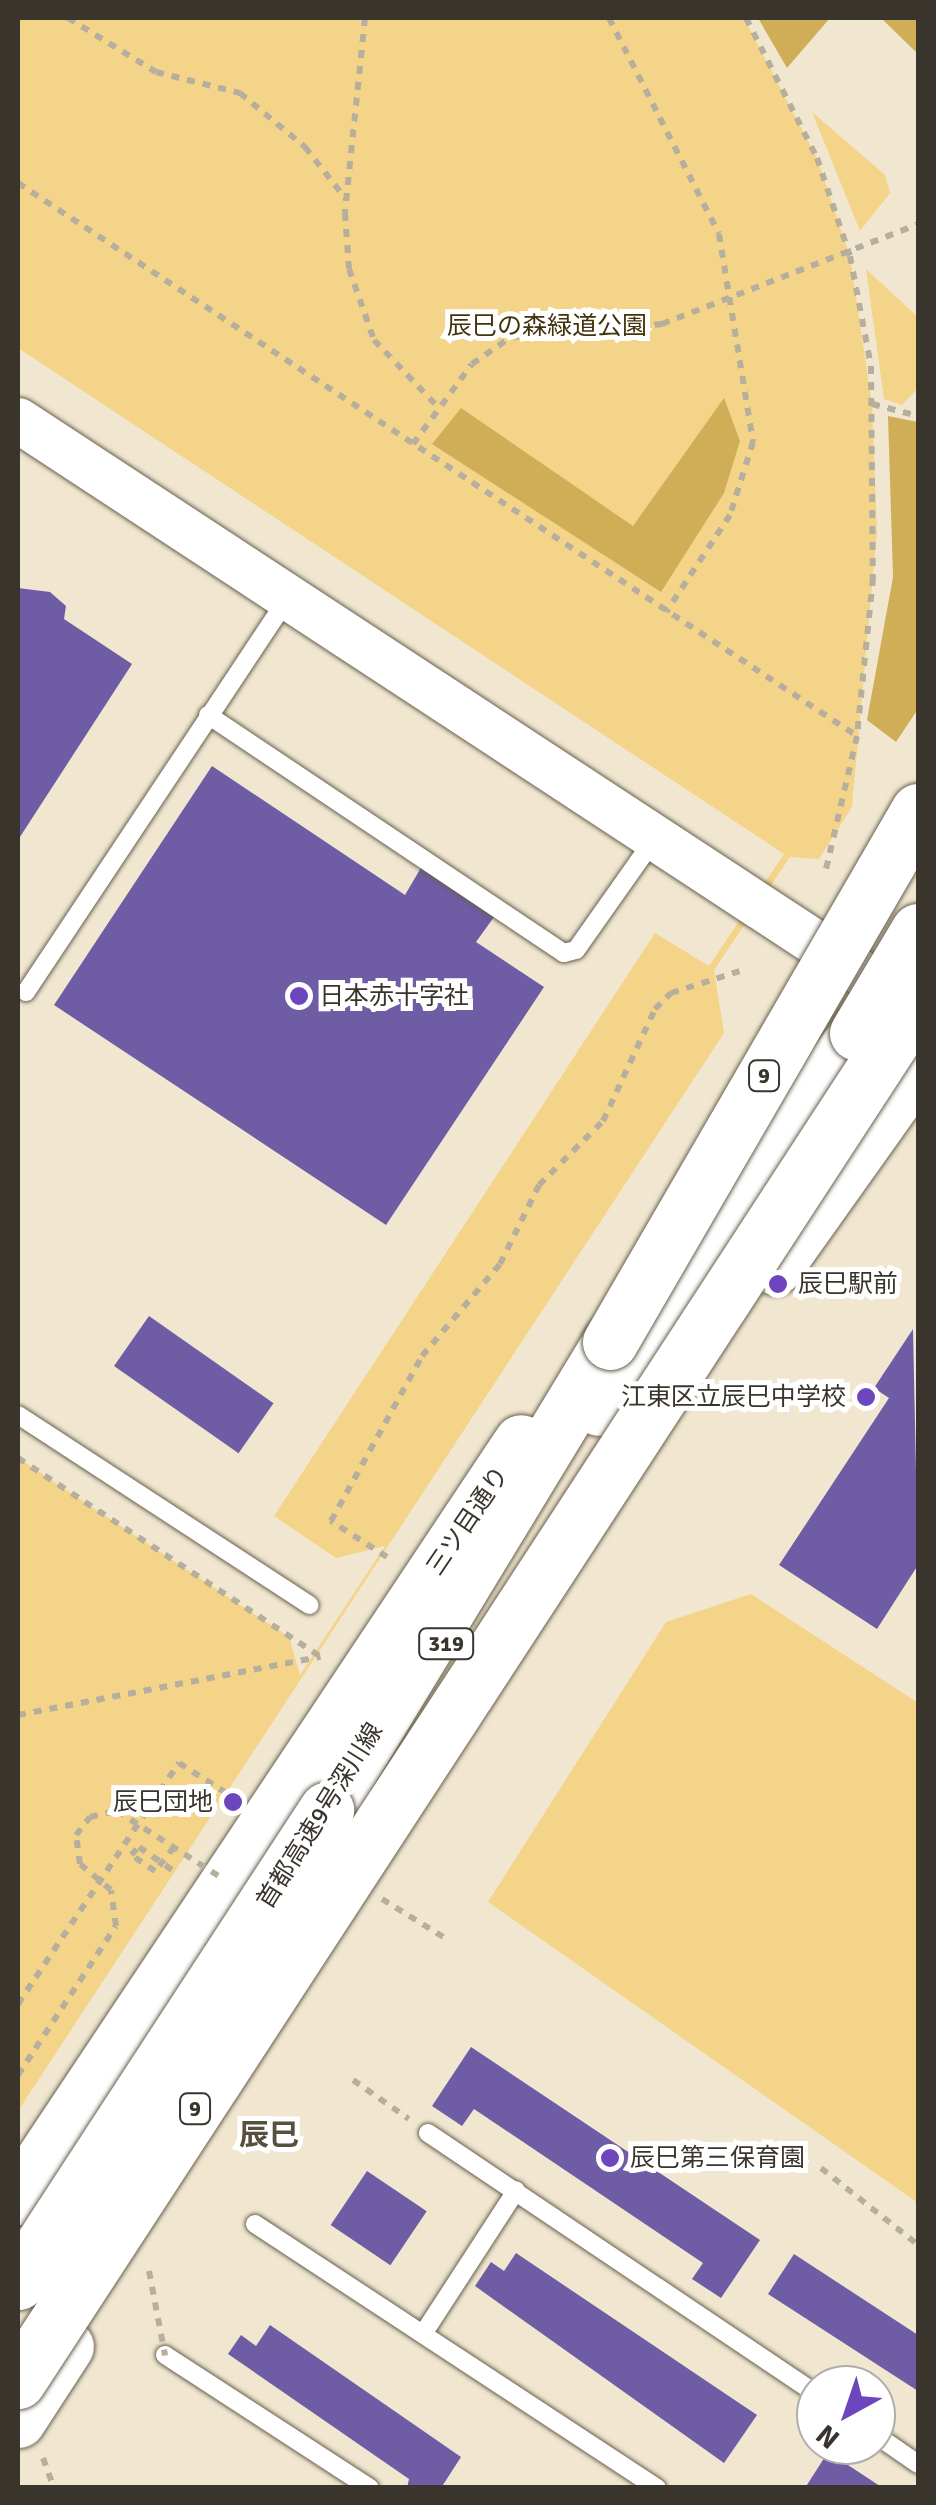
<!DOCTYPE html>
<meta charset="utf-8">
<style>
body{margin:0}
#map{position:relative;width:936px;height:2505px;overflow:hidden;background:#f1e7d1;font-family:Signika,"Noto Sans JP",sans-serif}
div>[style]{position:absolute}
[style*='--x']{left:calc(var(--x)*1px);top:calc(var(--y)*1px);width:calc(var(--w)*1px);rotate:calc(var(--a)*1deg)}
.green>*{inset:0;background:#f4d488}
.forest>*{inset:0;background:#d0ad57}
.building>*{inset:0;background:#6e5ca4;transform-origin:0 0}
.path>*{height:6px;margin-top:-3px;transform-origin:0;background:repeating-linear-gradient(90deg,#b7af9e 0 8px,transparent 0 16px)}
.roads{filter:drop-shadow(0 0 2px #68604d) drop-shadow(0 0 2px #68604d)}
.service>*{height:18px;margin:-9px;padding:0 9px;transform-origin:9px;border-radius:9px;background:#fff}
.tertiary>*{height:45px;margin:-22.5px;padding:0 22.5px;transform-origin:22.5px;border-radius:22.5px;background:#fff}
.primary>*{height:55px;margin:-27.5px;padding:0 27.5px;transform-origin:27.5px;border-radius:27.5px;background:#fff}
.motorway>*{height:55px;margin:-27.5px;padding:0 27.5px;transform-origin:27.5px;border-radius:27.5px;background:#fff}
.path-bridge>*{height:6px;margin-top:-3px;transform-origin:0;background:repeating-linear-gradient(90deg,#b7af9e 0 8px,transparent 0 16px)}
.bridges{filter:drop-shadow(0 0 2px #68604d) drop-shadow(0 0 2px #68604d)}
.motorway-bridge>*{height:55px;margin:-27.5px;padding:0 27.5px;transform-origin:27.5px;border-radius:27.5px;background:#fff}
.dots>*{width:28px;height:28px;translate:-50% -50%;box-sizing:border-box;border:5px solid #fff;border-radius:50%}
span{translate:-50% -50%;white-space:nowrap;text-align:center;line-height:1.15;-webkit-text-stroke:10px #fff;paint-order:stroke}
.shield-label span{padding:2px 8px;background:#fff;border:2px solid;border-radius:8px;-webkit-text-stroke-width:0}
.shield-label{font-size:22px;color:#39352d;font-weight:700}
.park-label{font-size:25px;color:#42330d}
.poi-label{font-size:25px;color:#39352d}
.left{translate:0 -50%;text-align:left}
.right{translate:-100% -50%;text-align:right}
.street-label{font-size:25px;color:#39352d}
.quarter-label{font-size:30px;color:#58503e;font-weight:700}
.frame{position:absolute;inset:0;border:20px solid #39352d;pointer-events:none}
.north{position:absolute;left:796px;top:2365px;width:100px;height:100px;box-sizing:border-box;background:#fff;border:2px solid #b0aeab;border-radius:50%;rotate:220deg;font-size:28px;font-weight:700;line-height:40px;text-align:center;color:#39352d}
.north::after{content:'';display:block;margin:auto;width:35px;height:45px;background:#6d45bd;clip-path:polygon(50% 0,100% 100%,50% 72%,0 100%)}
</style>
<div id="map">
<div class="green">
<i style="clip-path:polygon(18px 18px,744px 18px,817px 158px,850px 256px,872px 404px,877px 532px,852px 807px,819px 859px,790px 857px,714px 970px,724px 1033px,18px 2111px,18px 1458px,289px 1637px,300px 1675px,385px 1546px,336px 1558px,274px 1516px,655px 933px,709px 966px,784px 854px,18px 348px)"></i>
<i style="clip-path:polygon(812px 112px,885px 175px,890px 193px,860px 231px)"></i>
<i style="clip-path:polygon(866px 269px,918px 317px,918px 388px,902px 405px,884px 399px)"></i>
<i style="clip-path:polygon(751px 1594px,918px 1703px,918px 2203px,488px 1902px,666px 1622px)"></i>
</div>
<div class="forest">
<i style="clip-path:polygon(758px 18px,830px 18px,787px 68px)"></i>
<i style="clip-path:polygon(881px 18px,918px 18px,918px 54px)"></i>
<i style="clip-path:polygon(724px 398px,740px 441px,724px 493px,661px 592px,432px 444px,461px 408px,633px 526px)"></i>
<i style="clip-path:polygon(888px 416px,918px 422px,918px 709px,896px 742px,867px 720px,893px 577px)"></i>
</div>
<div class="building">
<i style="clip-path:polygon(18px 588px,50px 592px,66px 606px,64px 619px,132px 664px,18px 840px)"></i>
<i style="clip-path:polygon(212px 766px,405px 895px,422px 866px,494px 917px,476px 942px,544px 987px,386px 1225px,54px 1005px)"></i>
<i style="left:149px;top:1316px;width:152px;height:61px;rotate:35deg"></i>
<i style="clip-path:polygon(913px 1329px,918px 1565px,877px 1629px,779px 1565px,889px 1398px,874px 1388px)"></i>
<i style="clip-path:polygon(471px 2047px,760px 2240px,721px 2298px,692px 2279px,703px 2263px,474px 2109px,462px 2126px,432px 2106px)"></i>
<i style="left:367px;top:2171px;width:72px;height:65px;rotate:34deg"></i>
<i style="clip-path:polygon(516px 2253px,757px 2415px,724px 2463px,475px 2286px,491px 2262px,504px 2271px)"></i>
<i style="clip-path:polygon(794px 2254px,918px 2335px,918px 2391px,768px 2294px)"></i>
<i style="clip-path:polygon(270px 2325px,461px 2457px,441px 2488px,407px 2488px,409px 2479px,228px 2354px,241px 2335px,256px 2346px)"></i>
<i style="clip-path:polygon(828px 2452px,883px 2488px,805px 2488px)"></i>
</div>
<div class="path">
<i style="--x:68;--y:18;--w:103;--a:31.5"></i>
<i style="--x:156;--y:72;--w:87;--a:14"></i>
<i style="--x:240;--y:93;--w:85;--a:39.7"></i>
<i style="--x:305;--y:147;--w:66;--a:51.7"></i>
<i style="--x:365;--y:18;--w:196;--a:95.9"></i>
<i style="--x:345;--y:213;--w:56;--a:85.9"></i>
<i style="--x:349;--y:269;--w:75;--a:70.6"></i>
<i style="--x:374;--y:340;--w:93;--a:46.3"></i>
<i style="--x:609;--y:18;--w:242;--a:63"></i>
<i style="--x:719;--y:234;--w:211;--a:80.7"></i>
<i style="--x:753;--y:442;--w:77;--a:107.5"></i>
<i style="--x:730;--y:515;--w:116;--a:123.4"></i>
<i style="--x:746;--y:18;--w:157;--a:63.1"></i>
<i style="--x:817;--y:158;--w:103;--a:71.4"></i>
<i style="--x:850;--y:256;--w:112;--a:79.2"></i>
<i style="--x:871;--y:366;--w:212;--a:89.5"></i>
<i style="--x:873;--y:578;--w:159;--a:95.8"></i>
<i style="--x:857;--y:736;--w:142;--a:103.1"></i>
<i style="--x:18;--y:183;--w:1005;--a:33.39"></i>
<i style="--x:872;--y:404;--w:48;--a:14.6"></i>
<i style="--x:413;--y:444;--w:99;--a:-53.6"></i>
<i style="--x:472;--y:364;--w:47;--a:-34.7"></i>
<i style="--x:511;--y:337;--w:152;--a:-4.9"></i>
<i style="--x:662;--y:324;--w:275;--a:-21.3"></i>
<i style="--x:18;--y:1458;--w:363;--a:33.3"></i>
<i style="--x:387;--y:1557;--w:67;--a:-147.3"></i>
<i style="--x:331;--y:1521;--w:188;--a:-61.1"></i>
<i style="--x:422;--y:1356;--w:121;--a:-49.7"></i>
<i style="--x:500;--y:1264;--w:88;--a:-63.7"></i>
<i style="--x:539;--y:1185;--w:91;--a:-45"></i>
<i style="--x:603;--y:1121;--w:123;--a:-65.1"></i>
<i style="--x:655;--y:1009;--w:23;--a:-45"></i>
<i style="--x:671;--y:993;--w:72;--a:-17.7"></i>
<i style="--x:18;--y:1715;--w:308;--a:-10.9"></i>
<i style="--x:174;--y:1847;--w:31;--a:128"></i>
<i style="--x:155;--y:1871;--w:29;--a:-146"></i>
<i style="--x:131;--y:1855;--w:11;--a:-45"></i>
<i style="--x:139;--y:1847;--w:47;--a:34.7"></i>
<i style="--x:382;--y:1899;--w:74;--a:31.8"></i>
<i style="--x:18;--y:2004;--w:290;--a:-56.3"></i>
<i style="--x:179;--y:1763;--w:62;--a:32.4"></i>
<i style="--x:353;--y:2080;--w:68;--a:34.9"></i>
<i style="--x:821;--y:2168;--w:124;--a:38.4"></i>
<i style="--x:43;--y:2458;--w:32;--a:70"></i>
</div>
<div class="roads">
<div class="service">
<i style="--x:208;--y:715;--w:428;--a:33.8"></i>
<i style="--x:564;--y:953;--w:12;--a:-14"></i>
<i style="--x:576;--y:950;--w:137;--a:-54.8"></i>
<i style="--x:26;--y:992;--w:474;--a:-56.4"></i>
<i style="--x:18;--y:1415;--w:348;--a:33.1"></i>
<i style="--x:428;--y:2133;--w:468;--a:33.9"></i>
<i style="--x:255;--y:2224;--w:481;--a:33.3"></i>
<i style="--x:423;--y:2334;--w:171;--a:-57"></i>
<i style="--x:165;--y:2355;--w:244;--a:33"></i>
<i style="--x:876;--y:2435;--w:51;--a:34.6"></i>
</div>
<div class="tertiary">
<i style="--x:18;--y:420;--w:1007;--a:33.25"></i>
</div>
<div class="primary">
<i style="--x:775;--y:1267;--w:247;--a:-54.6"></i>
<i style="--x:599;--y:1408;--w:285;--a:-57"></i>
<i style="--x:754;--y:1169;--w:219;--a:-52.6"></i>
<i style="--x:18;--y:2197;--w:907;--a:-56.33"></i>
<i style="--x:18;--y:2420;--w:88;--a:-57"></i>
</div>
<div class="motorway">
<i style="--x:326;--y:1810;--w:547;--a:-58.75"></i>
</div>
</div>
<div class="path-bridge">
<i style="--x:18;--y:2075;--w:178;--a:-56.7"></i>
<i style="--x:116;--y:1926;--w:36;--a:-98"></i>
<i style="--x:111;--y:1890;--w:40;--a:-140"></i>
<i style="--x:80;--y:1864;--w:29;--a:-98"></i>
<i style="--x:76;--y:1835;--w:23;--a:-52"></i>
<i style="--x:90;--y:1817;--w:28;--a:-13"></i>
<i style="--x:117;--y:1811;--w:128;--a:32.6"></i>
<i style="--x:149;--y:2271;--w:86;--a:79.2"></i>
</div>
<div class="bridges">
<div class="motorway-bridge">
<i style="--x:857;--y:1033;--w:119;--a:-59.1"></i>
<i style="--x:610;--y:1342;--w:614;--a:-59.88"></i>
<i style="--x:18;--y:2282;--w:564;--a:-56.87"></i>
<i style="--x:18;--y:2381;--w:1648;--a:-56.89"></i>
</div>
</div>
<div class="dots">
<i style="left:299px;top:996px;background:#6d45bd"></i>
<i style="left:778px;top:1284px;background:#6d45bd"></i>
<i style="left:866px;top:1397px;background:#6d45bd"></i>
<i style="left:233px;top:1802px;background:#6d45bd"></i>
<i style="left:610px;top:2158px;background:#6d45bd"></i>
</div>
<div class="shield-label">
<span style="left:764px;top:1076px">9</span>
<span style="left:446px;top:1644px">319</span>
<span style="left:195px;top:2109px">9</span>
</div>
<div class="park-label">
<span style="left:547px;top:326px">辰巳の森緑道公園</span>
</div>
<div class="poi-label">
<span class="left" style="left:319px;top:996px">日本赤十字社</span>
<span class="left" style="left:798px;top:1284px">辰巳駅前</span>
<span class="right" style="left:846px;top:1397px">江東区立辰巳中学校</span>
<span class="right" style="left:213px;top:1802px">辰巳団地</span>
<span class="left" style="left:630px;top:2158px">辰巳第三保育園</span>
</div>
<div class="street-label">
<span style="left:468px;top:1521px;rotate:-56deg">三ツ目通り</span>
<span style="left:320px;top:1816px;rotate:-58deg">首都高速9号深川線</span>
</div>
<div class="quarter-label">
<span style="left:269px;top:2136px">辰巳</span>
</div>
<div class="frame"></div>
<div class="north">N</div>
</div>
